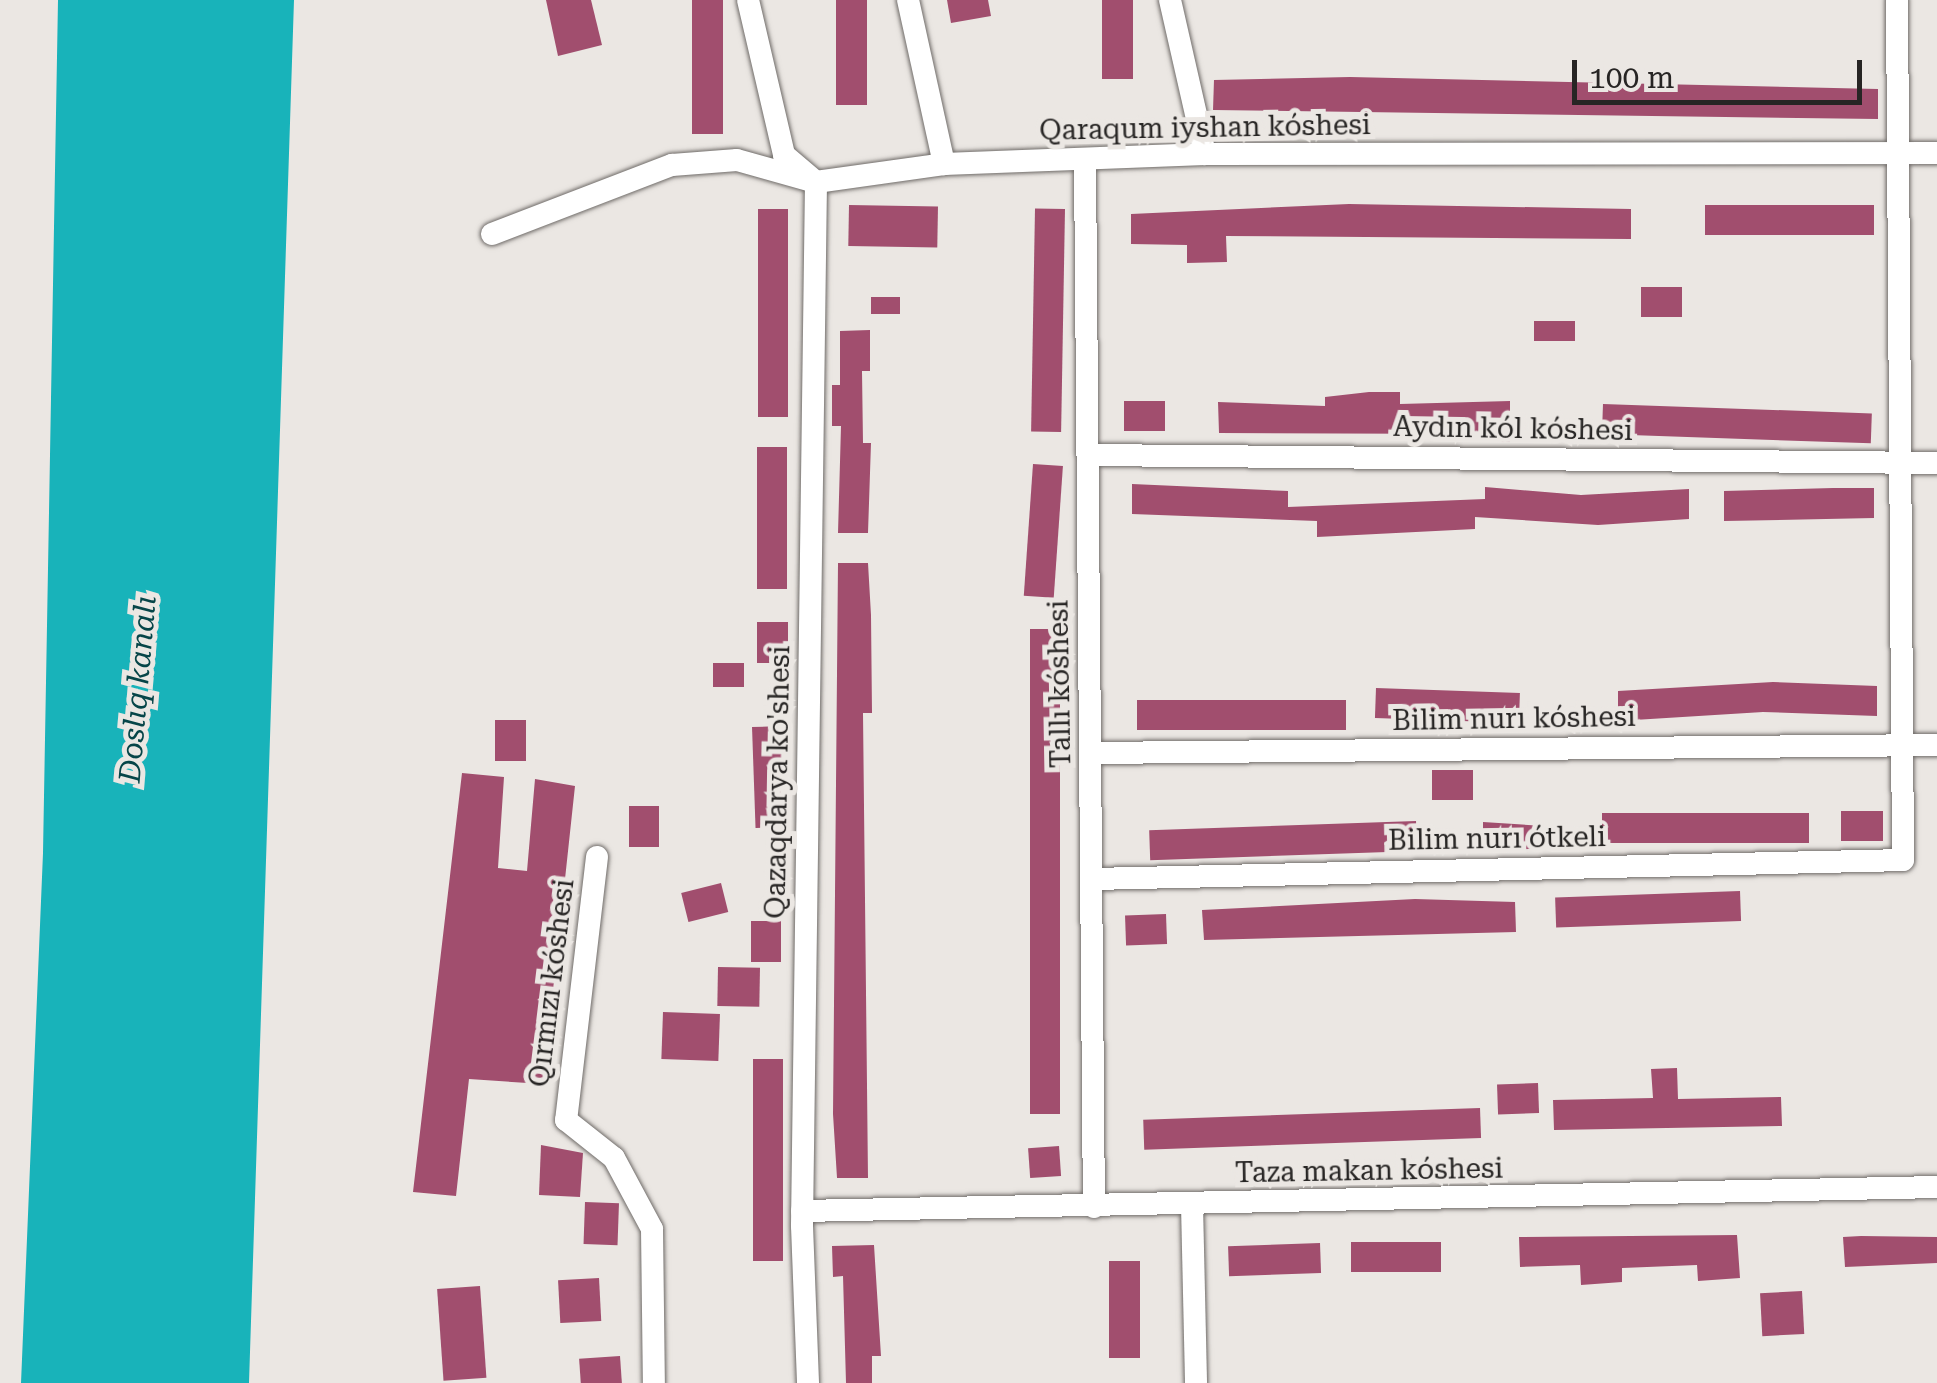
<!DOCTYPE html>
<meta charset="utf-8">
<style>
body{margin:0}
#map{position:relative;width:1937px;height:1383px;overflow:hidden;background:#ebe7e3;font-family:"Roboto Serif",serif}
div>[style]{position:absolute}
[style*='--x']{left:calc(var(--x)*1px);top:calc(var(--y)*1px);width:calc(var(--w)*1px);rotate:calc(var(--a)*1deg)}
.water>*{inset:0;background:#18b3ba}
.building>*{inset:0;background:#a14e6e;transform-origin:0 0}
.roads{filter:drop-shadow(0 0 2px #6f6b68) drop-shadow(0 0 2px #6f6b68)}
.minor>*{height:22px;margin:-11px;padding:0 11px;transform-origin:11px;border-radius:11px;background:#fff}
span{translate:-50% -50%;white-space:nowrap;text-align:center;line-height:1.15;-webkit-text-stroke:10px #ebe7e3;paint-order:stroke}
.street-label{font-size:28px;color:#272524}
.water-label{font-size:30px;color:#064548;font-style:italic}
.scale{position:absolute;left:1572px;top:60px;width:290px;height:45px;box-sizing:border-box;border:5px solid #272524;border-top:0;padding-left:12px;font-size:30px;line-height:35px;white-space:nowrap;color:#272524;-webkit-text-stroke:8px #ebe7e3;paint-order:stroke}
</style>
<div id="map">
<div class="water">
<i style="clip-path:polygon(58px 0,294px 0,249px 1383px,21px 1383px,43px 853px)"></i>
</div>
<div class="building">
<i style="clip-path:polygon(546px 0,591px 0,602px 45px,558px 56px)"></i>
<i style="left:692px;top:0;width:31px;height:134px"></i>
<i style="left:836px;top:0;width:31px;height:105px"></i>
<i style="clip-path:polygon(947px 0,988px 0,991px 16px,951px 23px)"></i>
<i style="left:1102px;top:0;width:31px;height:79px"></i>
<i style="clip-path:polygon(1350px 77px,1878px 89px,1878px 119px,1213px 110px,1214px 80px)"></i>
<i style="clip-path:polygon(1349px 204px,1631px 209px,1631px 239px,1226px 236px,1227px 262px,1187px 263px,1187px 245px,1131px 244px,1131px 214px)"></i>
<i style="left:849px;top:205px;width:89px;height:41px;rotate:1deg"></i>
<i style="left:1705px;top:205px;width:169px;height:30px"></i>
<i style="left:758px;top:209px;width:30px;height:208px"></i>
<i style="left:1065px;top:209px;width:223px;height:30px;rotate:91deg"></i>
<i style="left:1641px;top:287px;width:41px;height:30px"></i>
<i style="left:871px;top:297px;width:29px;height:17px"></i>
<i style="left:1575px;top:321px;width:20px;height:41px;rotate:90deg"></i>
<i style="clip-path:polygon(870px 330px,870px 371px,862px 371px,863px 443px,871px 443px,868px 533px,838px 533px,841px 426px,832px 426px,832px 385px,840px 385px,840px 331px)"></i>
<i style="clip-path:polygon(1369px 392px,1400px 392px,1400px 404px,1510px 401px,1510px 442px,1480px 442px,1480px 434px,1219px 433px,1218px 402px,1325px 406px,1325px 397px)"></i>
<i style="left:1124px;top:401px;width:41px;height:30px"></i>
<i style="left:1603px;top:404px;width:269px;height:30px;rotate:2deg"></i>
<i style="left:757px;top:447px;width:30px;height:142px"></i>
<i style="left:1033px;top:464px;width:30px;height:132px;rotate:4deg"></i>
<i style="clip-path:polygon(1132px 484px,1288px 491px,1288px 507px,1485px 499px,1485px 487px,1581px 495px,1689px 489px,1689px 519px,1598px 525px,1475px 517px,1475px 529px,1317px 537px,1317px 521px,1132px 514px)"></i>
<i style="clip-path:polygon(1833px 488px,1874px 488px,1874px 518px,1724px 521px,1724px 491px)"></i>
<i style="clip-path:polygon(838px 563px,868px 563px,871px 615px,872px 713px,863px 713px,868px 1178px,837px 1178px,833px 1114px)"></i>
<i style="left:757px;top:622px;width:31px;height:41px"></i>
<i style="left:1030px;top:629px;width:30px;height:485px"></i>
<i style="left:713px;top:663px;width:31px;height:24px"></i>
<i style="clip-path:polygon(1773px 682px,1877px 686px,1877px 716px,1763px 712px,1618px 721px,1618px 691px)"></i>
<i style="left:1376px;top:688px;width:144px;height:30px;rotate:2deg"></i>
<i style="left:1346px;top:700px;width:30px;height:209px;rotate:90deg"></i>
<i style="left:495px;top:720px;width:31px;height:41px"></i>
<i style="left:782px;top:726px;width:101px;height:30px;rotate:88deg"></i>
<i style="left:1432px;top:770px;width:41px;height:30px"></i>
<i style="clip-path:polygon(462px 773px,504px 777px,498px 868px,527px 871px,535px 779px,575px 786px,543px 1084px,469px 1079px,456px 1196px,413px 1192px)"></i>
<i style="left:629px;top:806px;width:30px;height:41px"></i>
<i style="left:1841px;top:811px;width:42px;height:30px"></i>
<i style="left:1809px;top:813px;width:30px;height:207px;rotate:90deg"></i>
<i style="left:1416px;top:821px;width:30px;height:267px;rotate:88deg"></i>
<i style="clip-path:polygon(1483px 822px,1560px 827px,1561px 847px,1483px 852px)"></i>
<i style="left:721px;top:883px;width:30px;height:41px;rotate:76deg"></i>
<i style="left:1740px;top:891px;width:30px;height:185px;rotate:88deg"></i>
<i style="clip-path:polygon(1415px 899px,1515px 902px,1516px 932px,1204px 940px,1202px 910px)"></i>
<i style="left:1166px;top:914px;width:30px;height:41px;rotate:88deg"></i>
<i style="left:751px;top:921px;width:30px;height:41px"></i>
<i style="left:718px;top:967px;width:42px;height:39px;rotate:1deg"></i>
<i style="left:663px;top:1012px;width:57px;height:47px;rotate:2deg"></i>
<i style="left:753px;top:1059px;width:30px;height:202px"></i>
<i style="clip-path:polygon(1677px 1068px,1678px 1099px,1781px 1097px,1782px 1126px,1554px 1130px,1553px 1100px,1653px 1098px,1651px 1069px)"></i>
<i style="left:1538px;top:1083px;width:30px;height:41px;rotate:88deg"></i>
<i style="left:1480px;top:1108px;width:30px;height:337px;rotate:88deg"></i>
<i style="clip-path:polygon(541px 1145px,583px 1153px,580px 1197px,539px 1195px)"></i>
<i style="left:1059px;top:1146px;width:30px;height:31px;rotate:86deg"></i>
<i style="left:585px;top:1202px;width:34px;height:42px;rotate:2deg"></i>
<i style="clip-path:polygon(1737px 1235px,1740px 1278px,1698px 1281px,1697px 1265px,1622px 1268px,1622px 1282px,1581px 1285px,1580px 1265px,1520px 1267px,1519px 1237px)"></i>
<i style="clip-path:polygon(1861px 1236px,1937px 1237px,1937px 1263px,1845px 1267px,1843px 1237px)"></i>
<i style="left:1351px;top:1242px;width:90px;height:30px"></i>
<i style="left:1320px;top:1243px;width:30px;height:92px;rotate:88deg"></i>
<i style="clip-path:polygon(874px 1245px,881px 1356px,872px 1356px,872px 1383px,846px 1383px,843px 1276px,833px 1277px,832px 1246px)"></i>
<i style="left:1109px;top:1261px;width:31px;height:97px"></i>
<i style="left:599px;top:1278px;width:43px;height:41px;rotate:87deg"></i>
<i style="left:480px;top:1286px;width:92px;height:43px;rotate:86deg"></i>
<i style="left:1802px;top:1291px;width:43px;height:42px;rotate:87deg"></i>
<i style="left:620px;top:1356px;width:27px;height:41px;rotate:86deg"></i>
</div>
<div class="roads">
<div class="minor">
<i style="--x:748;--y:0;--w:159;--a:76.9"></i>
<i style="--x:784;--y:155;--w:42;--a:40.2"></i>
<i style="--x:816;--y:182;--w:1044;--a:90.77"></i>
<i style="--x:802;--y:1226;--w:157;--a:87.8"></i>
<i style="--x:908;--y:0;--w:168;--a:77.6"></i>
<i style="--x:1170;--y:0;--w:158;--a:77.2"></i>
<i style="--x:1085;--y:162;--w:1045;--a:89.51"></i>
<i style="--x:492;--y:234;--w:193;--a:-21"></i>
<i style="--x:672;--y:165;--w:65;--a:-4.4"></i>
<i style="--x:737;--y:160;--w:82;--a:15.6"></i>
<i style="--x:816;--y:182;--w:129;--a:-8"></i>
<i style="--x:944;--y:164;--w:261;--a:-2.2"></i>
<i style="--x:1205;--y:154;--w:732;--a:-0.08"></i>
<i style="--x:1088;--y:455;--w:849;--a:0.54"></i>
<i style="--x:1091;--y:753;--w:846;--a:-0.54"></i>
<i style="--x:597;--y:857;--w:265;--a:96.7"></i>
<i style="--x:566;--y:1120;--w:61;--a:38.4"></i>
<i style="--x:614;--y:1158;--w:81;--a:61.8"></i>
<i style="--x:652;--y:1229;--w:154;--a:89.3"></i>
<i style="--x:1093;--y:879;--w:810;--a:-1.34"></i>
<i style="--x:1903;--y:860;--w:860;--a:-90.4"></i>
<i style="--x:1192;--y:1205;--w:178;--a:88.7"></i>
<i style="--x:802;--y:1211;--w:1135;--a:-1.21"></i>
</div>
</div>
<div class="street-label">
<span style="left:1205px;top:128px;rotate:-1deg">Qaraqum iyshan kóshesi</span>
<span style="left:1513px;top:429px;rotate:1deg">Aydın kól kóshesi</span>
<span style="left:1060px;top:684px;rotate:-91deg">Tallı kóshesi</span>
<span style="left:1514px;top:719px;rotate:-1deg">Bilim nurı kóshesi</span>
<span style="left:778px;top:782px;rotate:-89deg">Qazaqdarya ko'shesi</span>
<span style="left:1497px;top:839px;rotate:-1deg">Bilim nurı ótkeli</span>
<span style="left:552px;top:983px;rotate:-83deg">Qırmızı kóshesi</span>
<span style="left:1369px;top:1171px;rotate:-1deg">Taza makan kóshesi</span>
</div>
<div class="water-label">
<span style="left:138px;top:689px;rotate:-85deg">Doslıq kanalı</span>
</div>
<div class="scale">100 m</div>
</div>
